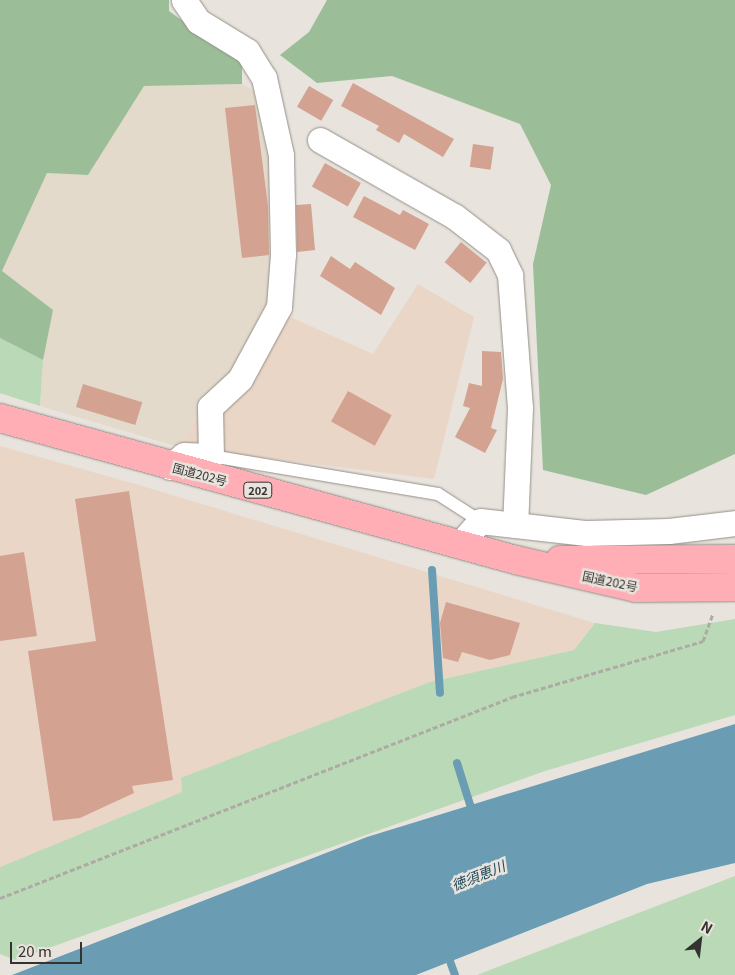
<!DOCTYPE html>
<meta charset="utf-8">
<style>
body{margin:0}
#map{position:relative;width:735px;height:975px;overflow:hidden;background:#e8e3dc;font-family:Georgia,"Noto Sans JP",serif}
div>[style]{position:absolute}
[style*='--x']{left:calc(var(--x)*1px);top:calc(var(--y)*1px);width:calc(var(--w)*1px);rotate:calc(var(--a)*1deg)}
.commercial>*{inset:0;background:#ead6c7}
.built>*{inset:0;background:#e3dacb}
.green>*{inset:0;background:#b9d9b7}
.forest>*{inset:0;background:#9bbe99}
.water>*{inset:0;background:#6a9cb3}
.stream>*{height:8px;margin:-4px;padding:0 4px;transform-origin:4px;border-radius:4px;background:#6a9cb3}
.building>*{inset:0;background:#d3a291;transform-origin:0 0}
.path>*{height:3px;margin-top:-1.5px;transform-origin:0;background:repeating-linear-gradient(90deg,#aeaaa4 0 5px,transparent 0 7.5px)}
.roads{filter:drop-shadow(0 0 1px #949089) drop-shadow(0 0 1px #949089)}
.lane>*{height:12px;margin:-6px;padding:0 6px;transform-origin:6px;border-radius:6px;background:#fff}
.street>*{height:25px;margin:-12.5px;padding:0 12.5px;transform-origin:12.5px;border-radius:12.5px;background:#fff}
.highway>*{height:28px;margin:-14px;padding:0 14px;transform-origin:14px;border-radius:14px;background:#ffaeb5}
span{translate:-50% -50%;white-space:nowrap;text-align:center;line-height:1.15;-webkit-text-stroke:5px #e8e3dc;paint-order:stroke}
.shield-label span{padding:1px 4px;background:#e8e3dc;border:1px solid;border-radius:4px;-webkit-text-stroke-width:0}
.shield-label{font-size:11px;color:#353330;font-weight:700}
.street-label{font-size:12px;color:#353330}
.water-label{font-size:14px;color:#1a4557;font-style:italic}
.north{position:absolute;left:675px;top:915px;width:50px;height:50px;-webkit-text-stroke:4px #e8e3dc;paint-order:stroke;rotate:29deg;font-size:14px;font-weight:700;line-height:20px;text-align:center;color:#353330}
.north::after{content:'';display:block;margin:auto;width:18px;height:22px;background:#353330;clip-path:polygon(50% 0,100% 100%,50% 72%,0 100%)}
.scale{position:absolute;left:10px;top:942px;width:72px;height:22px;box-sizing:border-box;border:2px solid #353330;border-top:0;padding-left:6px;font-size:15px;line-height:18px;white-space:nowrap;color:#353330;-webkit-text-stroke:4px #e8e3dc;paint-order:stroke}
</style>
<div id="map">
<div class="commercial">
<i style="clip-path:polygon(418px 284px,474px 317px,434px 479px,179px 447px,206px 399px,270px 308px,373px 354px)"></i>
<i style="clip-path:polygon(0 446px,139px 485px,595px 623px,574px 650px,430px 682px,181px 779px,182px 792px,0 867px)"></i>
</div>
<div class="built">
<i style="clip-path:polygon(242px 84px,265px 97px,277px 254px,270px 308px,232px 376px,206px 399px,179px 447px,40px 406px,43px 360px,2px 271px,47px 173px,88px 175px,143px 86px)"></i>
</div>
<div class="green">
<i style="clip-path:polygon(0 338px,43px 360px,40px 406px,0 393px)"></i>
<i style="clip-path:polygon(735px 619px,735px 715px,545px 771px,15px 960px,0 954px,0 867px,182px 792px,181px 778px,430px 682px,574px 650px,595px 623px,656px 632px)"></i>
<i style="clip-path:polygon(735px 876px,735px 975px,477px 975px)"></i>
</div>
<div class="forest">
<i style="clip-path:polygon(0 0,169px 0,169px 11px,242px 64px,242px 84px,144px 86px,88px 175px,47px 173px,2px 271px,53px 310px,43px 360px,0 338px)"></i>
<i style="clip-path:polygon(327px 0,735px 0,735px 454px,646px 495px,543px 470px,533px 264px,551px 185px,520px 124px,392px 76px,317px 83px,280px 55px,309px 32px)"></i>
</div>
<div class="water">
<i style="clip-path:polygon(735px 724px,735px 863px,647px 884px,416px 975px,12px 975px,367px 837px)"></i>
</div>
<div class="stream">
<i style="--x:432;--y:570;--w:123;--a:86.3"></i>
<i style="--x:457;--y:763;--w:53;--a:72.6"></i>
<i style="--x:447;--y:953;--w:23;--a:70"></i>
</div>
<div class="building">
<i style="clip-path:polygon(353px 83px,454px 139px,443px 157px,404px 134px,399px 143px,376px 130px,379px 126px,341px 106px)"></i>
<i style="left:309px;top:86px;width:28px;height:24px;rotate:30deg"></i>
<i style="clip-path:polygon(255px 105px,268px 206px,269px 255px,242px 258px,225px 108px)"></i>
<i style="left:473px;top:144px;width:21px;height:23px;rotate:8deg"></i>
<i style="left:325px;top:163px;width:41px;height:27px;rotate:29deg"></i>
<i style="clip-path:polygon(364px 196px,400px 215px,403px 210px,429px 224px,415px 250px,353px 217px)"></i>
<i style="clip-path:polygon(311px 204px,315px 250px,297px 252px,296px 205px)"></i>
<i style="left:461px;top:242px;width:33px;height:26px;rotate:39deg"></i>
<i style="clip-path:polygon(331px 256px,350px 269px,355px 262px,395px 288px,381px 315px,320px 276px)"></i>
<i style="clip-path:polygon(482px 351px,501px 352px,503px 379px,491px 428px,497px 430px,485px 453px,455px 437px,470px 408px,463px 406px,469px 383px,482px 386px)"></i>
<i style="left:83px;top:384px;width:62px;height:24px;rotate:17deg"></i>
<i style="left:348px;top:391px;width:50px;height:35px;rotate:29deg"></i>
<i style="clip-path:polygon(129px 491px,173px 780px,132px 786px,134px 793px,80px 818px,53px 821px,28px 651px,96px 641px,75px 499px)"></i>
<i style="clip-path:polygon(24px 552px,37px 636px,0 641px,0 556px)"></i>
<i style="clip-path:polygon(446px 602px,520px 623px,510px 655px,490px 660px,462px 652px,458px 662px,443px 658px,440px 623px)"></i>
</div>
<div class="path">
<i style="--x:0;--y:898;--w:550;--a:-21.43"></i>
<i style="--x:512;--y:697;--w:199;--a:-16.3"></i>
<i style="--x:703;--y:641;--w:30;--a:-70"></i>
</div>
<div class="roads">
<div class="lane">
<i style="--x:211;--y:456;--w:230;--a:9.5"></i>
<i style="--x:438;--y:494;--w:50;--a:32.7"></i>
</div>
<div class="street">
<i style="--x:320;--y:140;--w:154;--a:29.6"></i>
<i style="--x:454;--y:216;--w:56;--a:37.7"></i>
<i style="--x:498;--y:250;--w:28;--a:64"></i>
<i style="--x:510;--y:275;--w:133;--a:85.7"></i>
<i style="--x:520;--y:408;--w:117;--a:92.4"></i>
<i style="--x:170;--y:467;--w:18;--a:-41"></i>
<i style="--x:184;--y:455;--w:27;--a:2"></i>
<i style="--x:211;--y:456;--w:49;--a:-91.2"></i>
<i style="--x:210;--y:407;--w:41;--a:-43"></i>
<i style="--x:240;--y:379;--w:82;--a:-61.6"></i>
<i style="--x:279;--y:307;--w:53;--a:-85.7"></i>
<i style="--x:283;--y:254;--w:99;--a:-91.2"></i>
<i style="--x:281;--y:155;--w:79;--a:-102.4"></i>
<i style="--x:264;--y:78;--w:32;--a:-122"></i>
<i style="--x:247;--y:51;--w:57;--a:-148.5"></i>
<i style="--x:198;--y:21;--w:25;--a:-124"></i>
<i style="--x:460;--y:544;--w:30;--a:-49"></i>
<i style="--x:480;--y:521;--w:107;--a:6.5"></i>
<i style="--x:586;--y:533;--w:83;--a:-1.4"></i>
<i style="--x:669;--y:531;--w:66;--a:-6.9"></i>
</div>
<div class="highway">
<i style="--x:0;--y:418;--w:535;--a:15.39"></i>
<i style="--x:516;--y:560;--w:123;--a:13.1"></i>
<i style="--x:636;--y:588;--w:99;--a:-0.6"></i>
<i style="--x:560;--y:560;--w:175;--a:-0.3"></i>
</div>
</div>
<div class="shield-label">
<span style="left:258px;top:490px">202</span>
</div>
<div class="street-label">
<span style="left:200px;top:474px;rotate:15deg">国道202号</span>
<span style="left:610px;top:581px;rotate:12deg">国道202号</span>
</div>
<div class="water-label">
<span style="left:478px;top:875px;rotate:-22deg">徳須恵川</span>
</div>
<div class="north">N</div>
<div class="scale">20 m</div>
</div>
